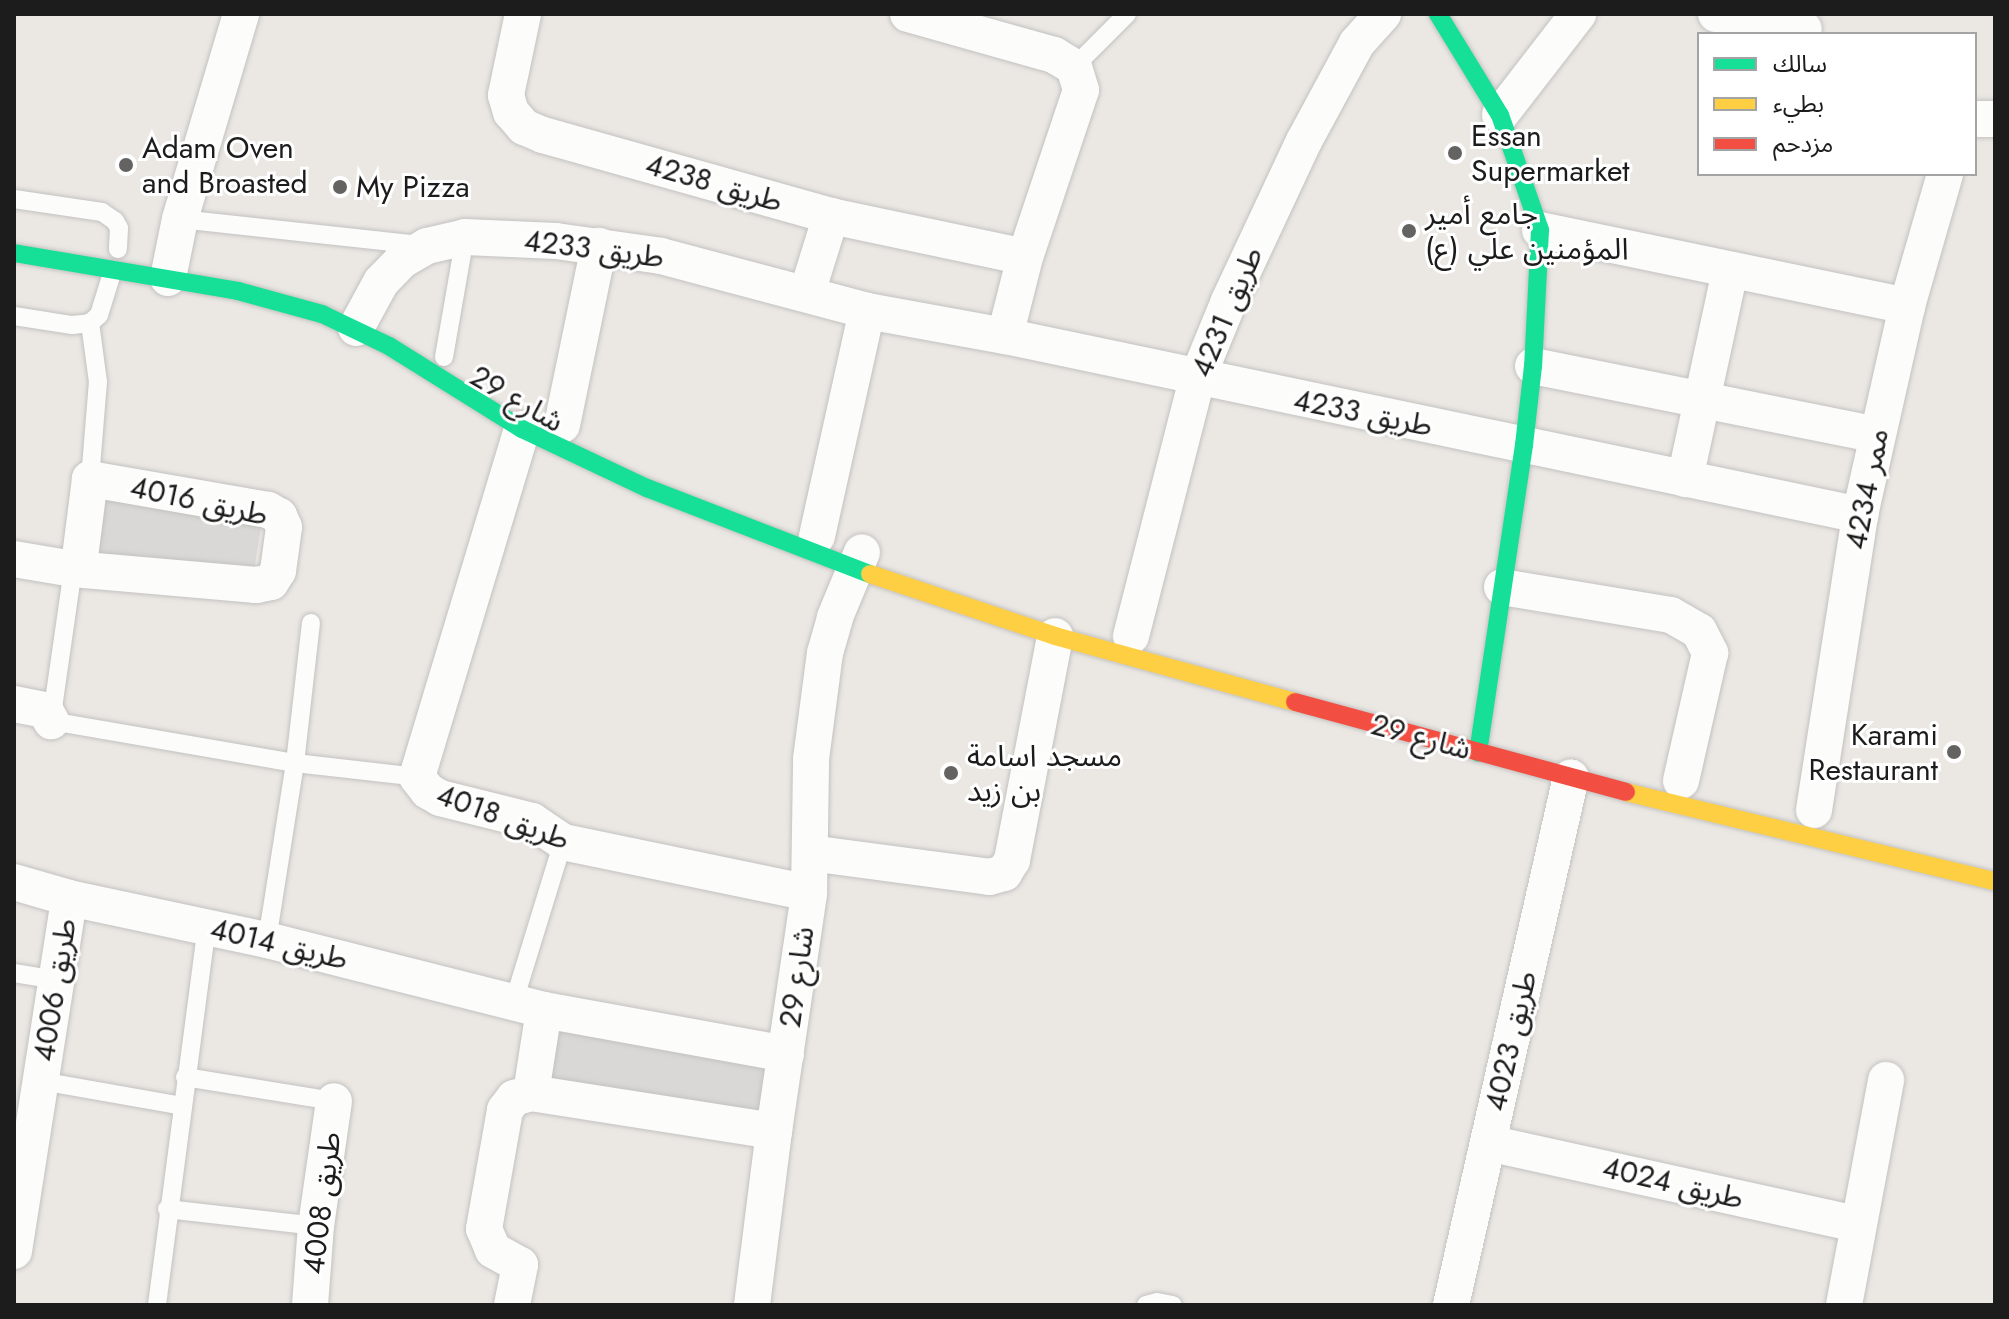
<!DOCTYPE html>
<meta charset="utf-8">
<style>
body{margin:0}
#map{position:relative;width:2009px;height:1319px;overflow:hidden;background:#ebe8e4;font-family:Jost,"Noto Sans Arabic",sans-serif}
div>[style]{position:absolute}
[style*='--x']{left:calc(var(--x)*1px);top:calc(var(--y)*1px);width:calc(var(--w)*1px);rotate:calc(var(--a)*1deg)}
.religious>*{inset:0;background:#d9d8d6;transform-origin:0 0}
.roads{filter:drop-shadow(0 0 2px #c3c2c0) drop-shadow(0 0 2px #c3c2c0)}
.lane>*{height:18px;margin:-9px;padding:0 9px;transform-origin:9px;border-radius:9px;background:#fcfcfb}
.street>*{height:36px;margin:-18px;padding:0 18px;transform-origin:18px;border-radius:18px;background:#fcfcfb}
.fast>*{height:18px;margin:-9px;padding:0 9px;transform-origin:9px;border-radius:9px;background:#16e098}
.slow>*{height:18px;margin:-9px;padding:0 9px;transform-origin:9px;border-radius:9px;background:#ffcf43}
.jam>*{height:18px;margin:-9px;padding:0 9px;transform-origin:9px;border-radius:9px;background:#f24e42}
.dots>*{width:22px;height:22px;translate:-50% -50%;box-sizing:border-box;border:4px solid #fff;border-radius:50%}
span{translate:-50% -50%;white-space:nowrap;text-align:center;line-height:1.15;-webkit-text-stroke:6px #fff;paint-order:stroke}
.poi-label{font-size:30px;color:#1c1c1c}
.left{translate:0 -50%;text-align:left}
.right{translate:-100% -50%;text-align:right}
.street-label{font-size:30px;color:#1c1c1c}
.frame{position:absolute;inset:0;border:16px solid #1c1c1c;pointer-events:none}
.legend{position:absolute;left:1697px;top:32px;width:280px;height:144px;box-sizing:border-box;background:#fff;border:2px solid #a4a4a4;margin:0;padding:10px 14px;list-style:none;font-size:24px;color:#1c1c1c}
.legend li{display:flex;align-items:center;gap:16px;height:40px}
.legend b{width:40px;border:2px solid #a4a4a4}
</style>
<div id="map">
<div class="religious">
<i style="left:103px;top:489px;width:162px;height:66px;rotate:9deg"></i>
<i style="left:545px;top:1023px;width:231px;height:62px;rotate:9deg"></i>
</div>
<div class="roads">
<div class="lane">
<i style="--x:1074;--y:67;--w:75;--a:-45"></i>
<i style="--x:14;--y:199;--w:89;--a:8.4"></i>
<i style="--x:102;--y:212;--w:16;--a:35"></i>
<i style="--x:115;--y:221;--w:8;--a:60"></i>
<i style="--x:119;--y:228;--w:21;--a:93"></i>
<i style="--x:180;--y:219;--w:241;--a:6.2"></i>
<i style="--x:14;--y:316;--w:59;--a:8.8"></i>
<i style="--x:72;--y:325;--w:18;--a:-6"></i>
<i style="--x:90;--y:323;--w:12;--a:-42"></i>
<i style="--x:99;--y:315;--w:47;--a:-72.7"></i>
<i style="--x:444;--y:357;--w:122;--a:-80.1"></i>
<i style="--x:90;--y:479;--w:97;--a:-85.3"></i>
<i style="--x:98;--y:382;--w:60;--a:-97.7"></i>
<i style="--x:73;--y:569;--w:154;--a:98.2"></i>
<i style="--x:51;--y:721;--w:248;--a:9.8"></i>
<i style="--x:295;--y:763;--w:123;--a:6.5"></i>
<i style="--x:267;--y:940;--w:179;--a:-81"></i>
<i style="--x:295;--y:763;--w:141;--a:-83.5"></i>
<i style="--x:14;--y:973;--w:44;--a:9.2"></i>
<i style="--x:514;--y:1001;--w:166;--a:-72.9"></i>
<i style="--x:185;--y:1077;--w:151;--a:9.2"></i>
<i style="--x:41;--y:1081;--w:144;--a:10"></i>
<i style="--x:167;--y:1209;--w:150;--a:6.5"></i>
<i style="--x:157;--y:1305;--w:381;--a:-82.5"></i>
<i style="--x:1146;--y:1305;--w:11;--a:-15"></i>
<i style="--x:1157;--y:1302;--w:16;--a:11"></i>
</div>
<div class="street">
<i style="--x:523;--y:14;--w:83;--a:101.9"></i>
<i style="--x:506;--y:95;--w:18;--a:74"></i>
<i style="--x:511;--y:112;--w:20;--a:49"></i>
<i style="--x:524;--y:127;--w:21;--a:23"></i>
<i style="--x:543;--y:135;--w:299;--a:15.7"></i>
<i style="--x:831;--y:216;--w:198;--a:11.9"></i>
<i style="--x:908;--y:14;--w:152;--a:15.7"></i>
<i style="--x:1054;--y:55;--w:23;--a:31"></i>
<i style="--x:1074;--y:67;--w:24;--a:73"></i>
<i style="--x:1081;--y:90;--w:176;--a:108.5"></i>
<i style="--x:1025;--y:257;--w:81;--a:104.2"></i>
<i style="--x:1716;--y:14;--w:89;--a:9.7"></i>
<i style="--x:1500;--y:115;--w:128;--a:-52.3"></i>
<i style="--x:1975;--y:119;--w:20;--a:0"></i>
<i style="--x:1540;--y:230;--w:375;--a:11.7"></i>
<i style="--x:168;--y:278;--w:60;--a:-78.5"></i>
<i style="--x:180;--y:219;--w:214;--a:-73.4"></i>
<i style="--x:807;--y:293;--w:81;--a:-72.7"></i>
<i style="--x:356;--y:328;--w:52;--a:-61.5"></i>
<i style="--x:381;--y:282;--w:29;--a:-46"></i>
<i style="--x:401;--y:261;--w:30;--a:-30"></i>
<i style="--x:427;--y:246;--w:39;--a:-13"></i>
<i style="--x:465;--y:237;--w:91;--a:2.5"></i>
<i style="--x:556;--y:241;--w:106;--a:8.1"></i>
<i style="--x:661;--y:256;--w:213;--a:14.9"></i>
<i style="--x:867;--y:311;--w:140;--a:10.3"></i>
<i style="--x:1005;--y:336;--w:874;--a:11.82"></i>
<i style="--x:1533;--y:366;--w:351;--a:11.3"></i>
<i style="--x:562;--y:425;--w:183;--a:-78.3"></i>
<i style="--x:522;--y:429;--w:363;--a:106.8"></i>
<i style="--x:417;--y:777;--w:18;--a:52"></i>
<i style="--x:428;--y:791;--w:14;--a:30"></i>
<i style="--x:440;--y:798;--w:95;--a:14"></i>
<i style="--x:532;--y:821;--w:37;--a:34"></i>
<i style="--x:563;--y:842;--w:251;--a:11.7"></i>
<i style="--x:1685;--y:479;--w:213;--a:-77.8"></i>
<i style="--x:817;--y:536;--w:230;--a:-77.5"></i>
<i style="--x:14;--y:559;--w:60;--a:9.6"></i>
<i style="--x:73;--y:569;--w:184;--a:5"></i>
<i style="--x:256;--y:585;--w:15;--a:-11"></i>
<i style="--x:271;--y:582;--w:13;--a:-58"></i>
<i style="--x:278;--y:571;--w:44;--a:-82.2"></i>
<i style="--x:284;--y:527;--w:12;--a:-114"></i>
<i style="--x:279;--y:516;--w:13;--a:-151"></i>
<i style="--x:268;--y:510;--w:181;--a:-170.1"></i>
<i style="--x:90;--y:479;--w:79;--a:97.3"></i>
<i style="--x:80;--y:557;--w:14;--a:120"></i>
<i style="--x:1502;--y:587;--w:171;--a:9.4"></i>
<i style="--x:1671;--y:615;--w:32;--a:30"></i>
<i style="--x:1699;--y:631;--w:25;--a:63"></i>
<i style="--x:1710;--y:653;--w:131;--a:102.8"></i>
<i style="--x:1131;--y:636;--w:265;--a:-75.6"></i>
<i style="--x:1197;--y:379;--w:84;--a:-67.7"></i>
<i style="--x:1229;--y:301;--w:177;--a:-64.9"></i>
<i style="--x:1304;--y:141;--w:111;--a:-61.6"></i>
<i style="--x:1357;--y:43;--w:39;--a:-48"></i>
<i style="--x:14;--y:704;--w:32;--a:11"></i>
<i style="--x:45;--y:710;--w:13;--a:61"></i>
<i style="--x:1814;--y:810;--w:299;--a:-81.1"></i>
<i style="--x:1860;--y:515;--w:214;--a:-77.3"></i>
<i style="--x:1907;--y:306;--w:137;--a:-73.9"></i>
<i style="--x:810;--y:853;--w:181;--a:7.6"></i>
<i style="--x:989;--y:877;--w:16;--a:-15"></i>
<i style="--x:1004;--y:873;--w:15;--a:-58"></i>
<i style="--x:1012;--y:860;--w:228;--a:-79.1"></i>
<i style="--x:14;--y:882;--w:57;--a:16.2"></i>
<i style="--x:69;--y:898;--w:202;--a:12"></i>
<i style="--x:267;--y:940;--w:286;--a:14.2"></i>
<i style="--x:531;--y:1093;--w:84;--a:-81.1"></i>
<i style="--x:544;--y:1010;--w:246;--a:10.3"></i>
<i style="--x:1488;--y:1143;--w:378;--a:12.4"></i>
<i style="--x:14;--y:1251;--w:357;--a:-81.1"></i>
<i style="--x:310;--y:1305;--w:79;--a:-85.7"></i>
<i style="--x:316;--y:1226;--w:126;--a:-81.8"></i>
<i style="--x:512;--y:1305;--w:41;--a:-78.7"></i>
<i style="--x:520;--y:1265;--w:31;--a:-151"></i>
<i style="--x:493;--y:1250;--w:23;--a:-113"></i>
<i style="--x:484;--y:1229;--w:121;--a:-80"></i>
<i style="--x:505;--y:1110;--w:15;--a:-53"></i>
<i style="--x:514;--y:1098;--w:18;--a:-16"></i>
<i style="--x:531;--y:1093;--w:246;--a:8.9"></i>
<i style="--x:774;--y:1131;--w:241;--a:-81.6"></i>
<i style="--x:809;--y:893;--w:134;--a:-89.1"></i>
<i style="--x:811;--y:759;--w:107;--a:-82.5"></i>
<i style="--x:825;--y:653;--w:37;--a:-74"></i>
<i style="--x:835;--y:617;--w:70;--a:-67.4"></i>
<i style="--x:752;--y:1305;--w:175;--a:-82.8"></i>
<i style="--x:1451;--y:1305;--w:541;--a:-77.2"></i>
<i style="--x:1844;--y:1305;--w:229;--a:-79.4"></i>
</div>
<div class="fast">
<i style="--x:1438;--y:14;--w:119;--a:58.5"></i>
<i style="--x:1500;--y:115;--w:122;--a:70.8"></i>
<i style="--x:1540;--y:230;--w:136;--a:92.9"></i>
<i style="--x:1533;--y:366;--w:80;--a:96.5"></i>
<i style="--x:1524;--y:445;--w:311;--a:98.5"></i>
<i style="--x:14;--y:253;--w:227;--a:9.6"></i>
<i style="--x:238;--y:291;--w:87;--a:15.3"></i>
<i style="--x:322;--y:314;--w:74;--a:25.5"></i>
<i style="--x:389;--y:346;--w:157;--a:32"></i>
<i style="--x:522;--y:429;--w:138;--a:25.3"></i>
<i style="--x:647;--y:488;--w:239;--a:21.1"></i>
</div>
<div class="slow">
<i style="--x:870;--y:574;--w:195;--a:18.5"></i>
<i style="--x:1055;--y:636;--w:249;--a:15.4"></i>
<i style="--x:1626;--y:792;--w:380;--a:13.6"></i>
</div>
<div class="jam">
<i style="--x:1295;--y:702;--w:343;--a:15.2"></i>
</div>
</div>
<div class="dots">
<i style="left:1455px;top:153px;background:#646362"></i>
<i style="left:126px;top:165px;background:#646362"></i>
<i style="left:340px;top:187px;background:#646362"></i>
<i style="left:1409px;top:231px;background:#646362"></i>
<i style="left:1954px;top:752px;background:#646362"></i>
<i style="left:951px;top:773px;background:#646362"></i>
</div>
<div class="poi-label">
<span class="left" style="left:1471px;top:153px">Essan<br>Supermarket</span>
<span class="left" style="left:142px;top:165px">Adam Oven<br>and Broasted</span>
<span class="left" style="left:356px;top:187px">My Pizza</span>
<span class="left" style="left:1425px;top:231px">جامع أمير<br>المؤمنين علي (ع)</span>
<span class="right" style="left:1938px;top:752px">Karami<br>Restaurant</span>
<span class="left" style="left:967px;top:773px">مسجد اسامة<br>بن زيد</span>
</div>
<div class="street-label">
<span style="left:714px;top:183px;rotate:16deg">طريق 4238</span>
<span style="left:594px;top:249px;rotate:7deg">طريق 4233</span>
<span style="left:1227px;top:312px;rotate:-67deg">طريق 4231</span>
<span style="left:517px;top:399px;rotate:30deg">شارع 29</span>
<span style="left:1363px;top:413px;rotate:11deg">طريق 4233</span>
<span style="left:1867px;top:489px;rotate:-79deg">ممر 4234</span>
<span style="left:199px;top:501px;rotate:12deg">طريق 4016</span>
<span style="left:1421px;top:737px;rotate:15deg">شارع 29</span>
<span style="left:503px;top:817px;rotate:20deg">طريق 4018</span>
<span style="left:279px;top:944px;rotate:13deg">طريق 4014</span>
<span style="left:797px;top:977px;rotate:-82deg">شارع 29</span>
<span style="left:55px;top:990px;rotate:-81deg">طريق 4006</span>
<span style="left:1511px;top:1041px;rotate:-77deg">طريق 4023</span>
<span style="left:1673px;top:1183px;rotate:13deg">طريق 4024</span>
<span style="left:322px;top:1203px;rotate:-83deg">طريق 4008</span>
</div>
<div class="frame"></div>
<ul class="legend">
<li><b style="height:10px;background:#16e098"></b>سالك</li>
<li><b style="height:10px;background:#ffcf43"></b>بطيء</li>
<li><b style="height:10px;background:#f24e42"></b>مزدحم</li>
</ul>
</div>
